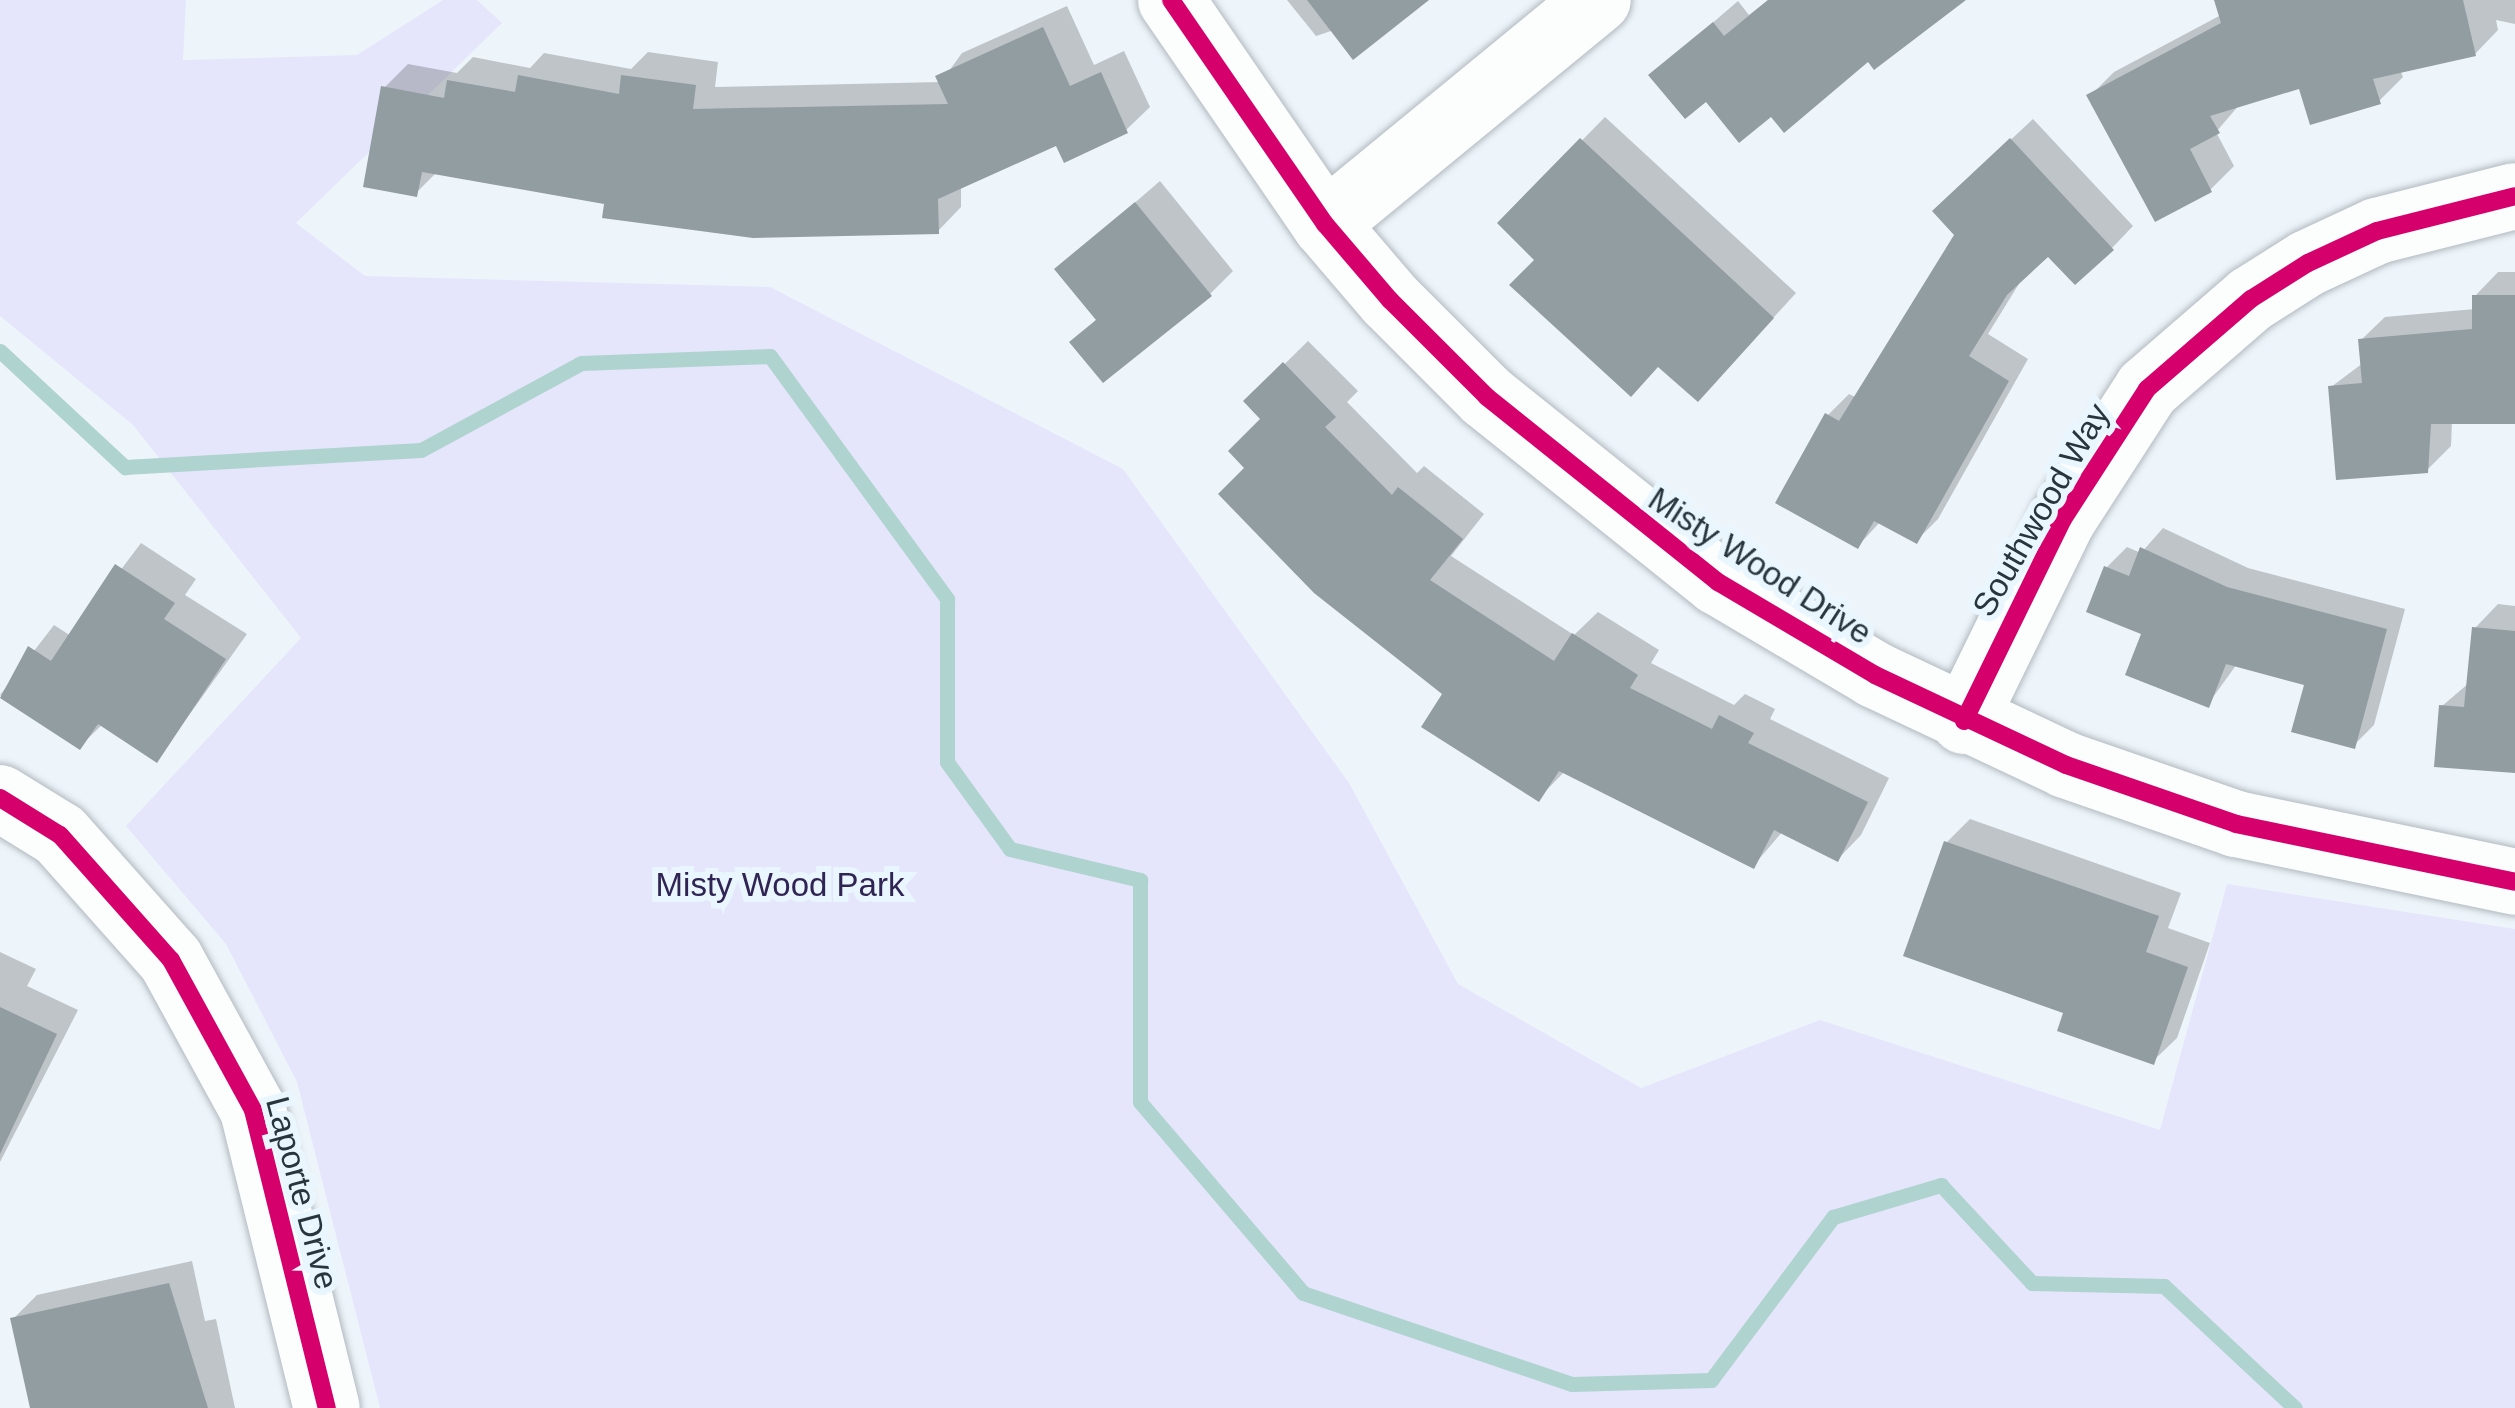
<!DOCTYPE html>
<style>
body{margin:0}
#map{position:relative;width:2515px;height:1408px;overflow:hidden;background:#eef5fa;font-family:Helvetica,sans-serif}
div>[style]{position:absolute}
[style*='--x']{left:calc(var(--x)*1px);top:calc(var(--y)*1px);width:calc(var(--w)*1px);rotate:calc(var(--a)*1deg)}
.green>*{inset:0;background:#e5e6fb}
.shadow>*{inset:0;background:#0003}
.stream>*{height:15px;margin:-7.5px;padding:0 7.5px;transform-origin:7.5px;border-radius:7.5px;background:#afd3ce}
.building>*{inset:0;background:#919da1}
.roads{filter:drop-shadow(0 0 3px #b2bac0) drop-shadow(0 0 3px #b2bac0)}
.minor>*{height:66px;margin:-33px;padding:0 33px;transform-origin:33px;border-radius:33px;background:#fcfefe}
.cycleway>*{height:18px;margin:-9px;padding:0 9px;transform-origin:9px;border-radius:9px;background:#d6006c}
span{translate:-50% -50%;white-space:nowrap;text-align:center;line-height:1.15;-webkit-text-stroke:12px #eaf6fe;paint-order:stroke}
.street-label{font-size:33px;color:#29353d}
.park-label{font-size:33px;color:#2f2453}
</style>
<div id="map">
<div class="green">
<i style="clip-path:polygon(0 0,186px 0,183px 60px,357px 55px,443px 0,477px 0,502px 23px,296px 223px,365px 276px,770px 287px,1123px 469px,1349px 783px,1458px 984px,1641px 1088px,1820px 1020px,2160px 1130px,2227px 884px,2515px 929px,2515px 1408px,380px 1408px,297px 1082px,226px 944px,126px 826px,301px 638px,133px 425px,0 316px)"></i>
</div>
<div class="shadow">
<i style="clip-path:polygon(1287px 0,1424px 0,1316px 36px)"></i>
<i style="clip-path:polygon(1768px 0,1956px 0,1868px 57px,1706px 98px,1652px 75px,1738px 1px,1749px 15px)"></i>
<i style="clip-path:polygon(2217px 0,2515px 0,2515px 24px,2496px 20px,2498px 30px,2475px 54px,2400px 70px,2403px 77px,2379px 101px,2301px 86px,2240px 104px,2216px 132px,2234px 166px,2211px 189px,2156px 218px,2090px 96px,2114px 72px,2221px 15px)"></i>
<i style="clip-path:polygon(1067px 6px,1094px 65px,1124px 51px,1150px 107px,1126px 130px,1057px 142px,961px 186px,961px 207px,938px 231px,438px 171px,416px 193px,384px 88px,408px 64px,457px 73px,473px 57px,530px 68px,544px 53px,631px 69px,648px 52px,718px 62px,715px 87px,941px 82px,962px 53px)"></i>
<i style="clip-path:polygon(1605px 117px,1796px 293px,1721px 375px,1538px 260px,1501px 223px)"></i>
<i style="clip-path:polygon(2033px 119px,2133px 226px,2112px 248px,2048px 253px,2025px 274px,1988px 334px,2028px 359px,1938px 519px,1916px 541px,1881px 521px,1858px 546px,1828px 415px,1849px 394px,1857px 398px,1958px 234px,1957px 190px)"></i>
<i style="clip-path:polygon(1160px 181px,1233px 271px,1210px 294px,1073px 342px,1098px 318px,1058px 269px)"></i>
<i style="clip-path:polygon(2498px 272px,2515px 272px,2515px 421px,2452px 421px,2451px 446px,2427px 470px,2331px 387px,2363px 363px,2361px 340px,2385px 317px,2475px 309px,2475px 296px)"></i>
<i style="clip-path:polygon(1308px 341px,1358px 391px,1347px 402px,1417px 473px,1424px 466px,1484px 514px,1451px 556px,1574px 635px,1598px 612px,1659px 650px,1651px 663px,1734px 705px,1745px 694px,1775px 709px,1770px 719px,1889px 778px,1861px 835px,1838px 859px,1783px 831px,1754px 865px,1565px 771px,1539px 798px,1248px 468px,1265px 419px,1247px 401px)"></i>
<i style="clip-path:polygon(2163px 528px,2248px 568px,2405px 609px,2374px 725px,2354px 745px,2308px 682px,2237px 664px,2208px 704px,2145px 632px,2106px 568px,2127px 547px,2141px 553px)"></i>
<i style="clip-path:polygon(141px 543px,196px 579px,185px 595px,247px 634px,157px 760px,103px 724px,80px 746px,0 695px,54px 625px,71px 636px)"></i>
<i style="clip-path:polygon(2498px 604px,2515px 606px,2515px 770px,2442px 706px,2469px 683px,2475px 628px)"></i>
<i style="clip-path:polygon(1970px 819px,2181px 893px,2168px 928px,2210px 943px,2177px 1038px,2153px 1061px,2067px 1011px,1947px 842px)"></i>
<i style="clip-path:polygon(0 952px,36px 969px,27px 986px,78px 1010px,0 1162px)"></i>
<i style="clip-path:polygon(192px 1261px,205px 1321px,216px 1319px,235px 1408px,36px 1408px,13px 1319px,37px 1295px)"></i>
</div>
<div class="stream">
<i style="--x:0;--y:351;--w:171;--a:42.9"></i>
<i style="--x:125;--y:467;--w:296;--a:-3.3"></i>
<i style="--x:421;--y:450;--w:182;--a:-28.5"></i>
<i style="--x:581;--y:363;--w:189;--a:-2.1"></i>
<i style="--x:770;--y:356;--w:301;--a:53.9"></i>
<i style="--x:947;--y:599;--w:163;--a:90"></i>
<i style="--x:947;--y:762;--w:107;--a:54.1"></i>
<i style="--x:1010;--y:849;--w:134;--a:13.4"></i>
<i style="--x:1140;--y:880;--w:222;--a:90"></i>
<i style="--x:1140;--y:1102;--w:251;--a:49.5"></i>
<i style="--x:1303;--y:1293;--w:284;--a:18.7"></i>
<i style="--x:1572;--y:1384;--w:139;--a:-1.6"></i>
<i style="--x:1711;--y:1380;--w:204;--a:-53.2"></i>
<i style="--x:1833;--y:1217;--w:113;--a:-16.5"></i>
<i style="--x:1941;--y:1185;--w:134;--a:47.1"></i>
<i style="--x:2032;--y:1283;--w:132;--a:1.3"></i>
<i style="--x:2164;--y:1286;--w:179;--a:43"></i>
</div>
<div class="building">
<i style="clip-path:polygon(1307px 0,1429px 0,1353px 60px)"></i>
<i style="clip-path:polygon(1768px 0,1966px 0,1874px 70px,1868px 62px,1784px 133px,1771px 117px,1739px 143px,1706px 102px,1685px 119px,1648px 75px,1713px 22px,1724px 36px)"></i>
<i style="clip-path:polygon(2214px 0,2463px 0,2476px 56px,2373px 79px,2381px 104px,2310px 125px,2299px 89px,2210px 116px,2220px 133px,2190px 149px,2212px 192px,2155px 222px,2086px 95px,2221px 23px)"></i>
<i style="clip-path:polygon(1043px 27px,1070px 86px,1101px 72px,1128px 133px,1064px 163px,1056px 146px,938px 199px,939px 234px,753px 238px,602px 218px,604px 204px,422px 172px,417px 197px,363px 187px,381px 86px,444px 98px,447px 80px,515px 92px,518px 75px,619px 94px,621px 75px,696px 85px,693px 109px,948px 104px,935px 76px)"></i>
<i style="clip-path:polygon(1580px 138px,1774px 318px,1698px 402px,1658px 367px,1631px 397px,1509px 285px,1534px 260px,1497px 223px)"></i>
<i style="clip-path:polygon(2010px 138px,2114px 250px,2075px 285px,2048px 257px,2007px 295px,1969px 356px,2009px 381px,1917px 544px,1874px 521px,1858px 549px,1775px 503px,1825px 413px,1839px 421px,1954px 235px,1932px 211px)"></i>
<i style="clip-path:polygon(1135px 202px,1212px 296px,1103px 383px,1069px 342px,1096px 320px,1054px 269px)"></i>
<i style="clip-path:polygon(2472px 295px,2515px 295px,2515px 424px,2431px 424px,2428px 473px,2336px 480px,2328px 386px,2362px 383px,2358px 339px,2472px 329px)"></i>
<i style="clip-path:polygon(1283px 362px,1336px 417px,1325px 427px,1392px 495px,1398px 487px,1463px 539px,1430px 580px,1554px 661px,1572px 633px,1638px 675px,1630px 688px,1712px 729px,1719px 715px,1754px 733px,1748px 743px,1868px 802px,1838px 862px,1774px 830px,1754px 869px,1559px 771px,1539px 802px,1421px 727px,1442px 694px,1314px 593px,1218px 494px,1244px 468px,1228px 451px,1260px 419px,1243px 401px)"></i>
<i style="clip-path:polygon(2140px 547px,2227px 587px,2387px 629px,2355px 749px,2291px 732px,2304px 685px,2226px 664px,2209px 708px,2125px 675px,2141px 634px,2086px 612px,2104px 566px,2129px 576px)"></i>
<i style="clip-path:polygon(115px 564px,175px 603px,164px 619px,226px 659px,157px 763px,98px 724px,80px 750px,0 698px,28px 646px,51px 661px)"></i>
<i style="clip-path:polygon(2472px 627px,2515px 631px,2515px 773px,2434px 767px,2439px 705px,2464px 707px)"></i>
<i style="clip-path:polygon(1944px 841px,2159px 916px,2146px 952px,2188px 967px,2154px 1065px,2057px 1031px,2063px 1013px,1903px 956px)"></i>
<i style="clip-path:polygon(0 1007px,57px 1034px,0 1154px)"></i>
<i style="clip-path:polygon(169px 1283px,208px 1408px,30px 1408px,10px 1318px)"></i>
</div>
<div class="roads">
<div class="minor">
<i style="--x:1171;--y:0;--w:272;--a:55.5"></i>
<i style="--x:1325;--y:224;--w:100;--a:49.5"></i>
<i style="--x:1390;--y:300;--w:137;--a:45"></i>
<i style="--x:1487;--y:397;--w:296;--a:38.7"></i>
<i style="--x:1718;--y:582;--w:182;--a:30.6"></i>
<i style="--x:1875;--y:675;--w:211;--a:25.2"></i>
<i style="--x:2066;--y:765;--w:180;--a:19.1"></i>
<i style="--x:2236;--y:824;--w:285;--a:11.7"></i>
<i style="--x:1325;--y:224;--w:353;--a:-39.4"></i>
<i style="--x:1964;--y:721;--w:225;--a:-63.9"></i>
<i style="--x:2063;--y:519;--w:155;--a:-57.1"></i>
<i style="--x:2147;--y:389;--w:138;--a:-40.9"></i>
<i style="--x:2251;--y:299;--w:67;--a:-32.3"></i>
<i style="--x:2308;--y:263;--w:76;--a:-24.9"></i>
<i style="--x:2377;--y:231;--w:142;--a:-14.2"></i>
<i style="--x:0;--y:798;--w:70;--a:31.7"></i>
<i style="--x:60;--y:835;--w:167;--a:48.4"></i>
<i style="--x:171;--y:960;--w:171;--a:61.3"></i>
<i style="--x:253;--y:1110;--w:307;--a:76.1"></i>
</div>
</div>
<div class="cycleway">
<i style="--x:1171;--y:0;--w:272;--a:55.5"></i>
<i style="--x:1325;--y:224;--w:100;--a:49.5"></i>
<i style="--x:1390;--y:300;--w:137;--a:45"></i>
<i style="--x:1487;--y:397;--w:296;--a:38.7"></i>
<i style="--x:1718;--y:582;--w:182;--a:30.6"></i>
<i style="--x:1875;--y:675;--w:211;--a:25.2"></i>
<i style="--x:2066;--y:765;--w:180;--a:19.1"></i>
<i style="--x:2236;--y:824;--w:285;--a:11.7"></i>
<i style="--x:1964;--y:721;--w:225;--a:-63.9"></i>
<i style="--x:2063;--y:519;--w:155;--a:-57.1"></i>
<i style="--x:2147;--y:389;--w:138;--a:-40.9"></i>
<i style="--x:2251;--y:299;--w:67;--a:-32.3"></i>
<i style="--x:2308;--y:263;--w:76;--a:-24.9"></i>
<i style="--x:2377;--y:231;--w:142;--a:-14.2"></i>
<i style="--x:0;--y:798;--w:70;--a:31.7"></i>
<i style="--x:60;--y:835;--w:167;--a:48.4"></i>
<i style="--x:171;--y:960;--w:171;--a:61.3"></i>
<i style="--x:253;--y:1110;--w:307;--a:76.1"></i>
</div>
<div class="street-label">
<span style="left:2041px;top:510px;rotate:-60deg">Southwood Way</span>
<span style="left:1760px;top:566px;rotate:33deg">Misty Wood Drive</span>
<span style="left:302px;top:1193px;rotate:75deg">Laporte Drive</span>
</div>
<div class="park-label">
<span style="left:780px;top:885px">Misty Wood Park</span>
</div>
</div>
